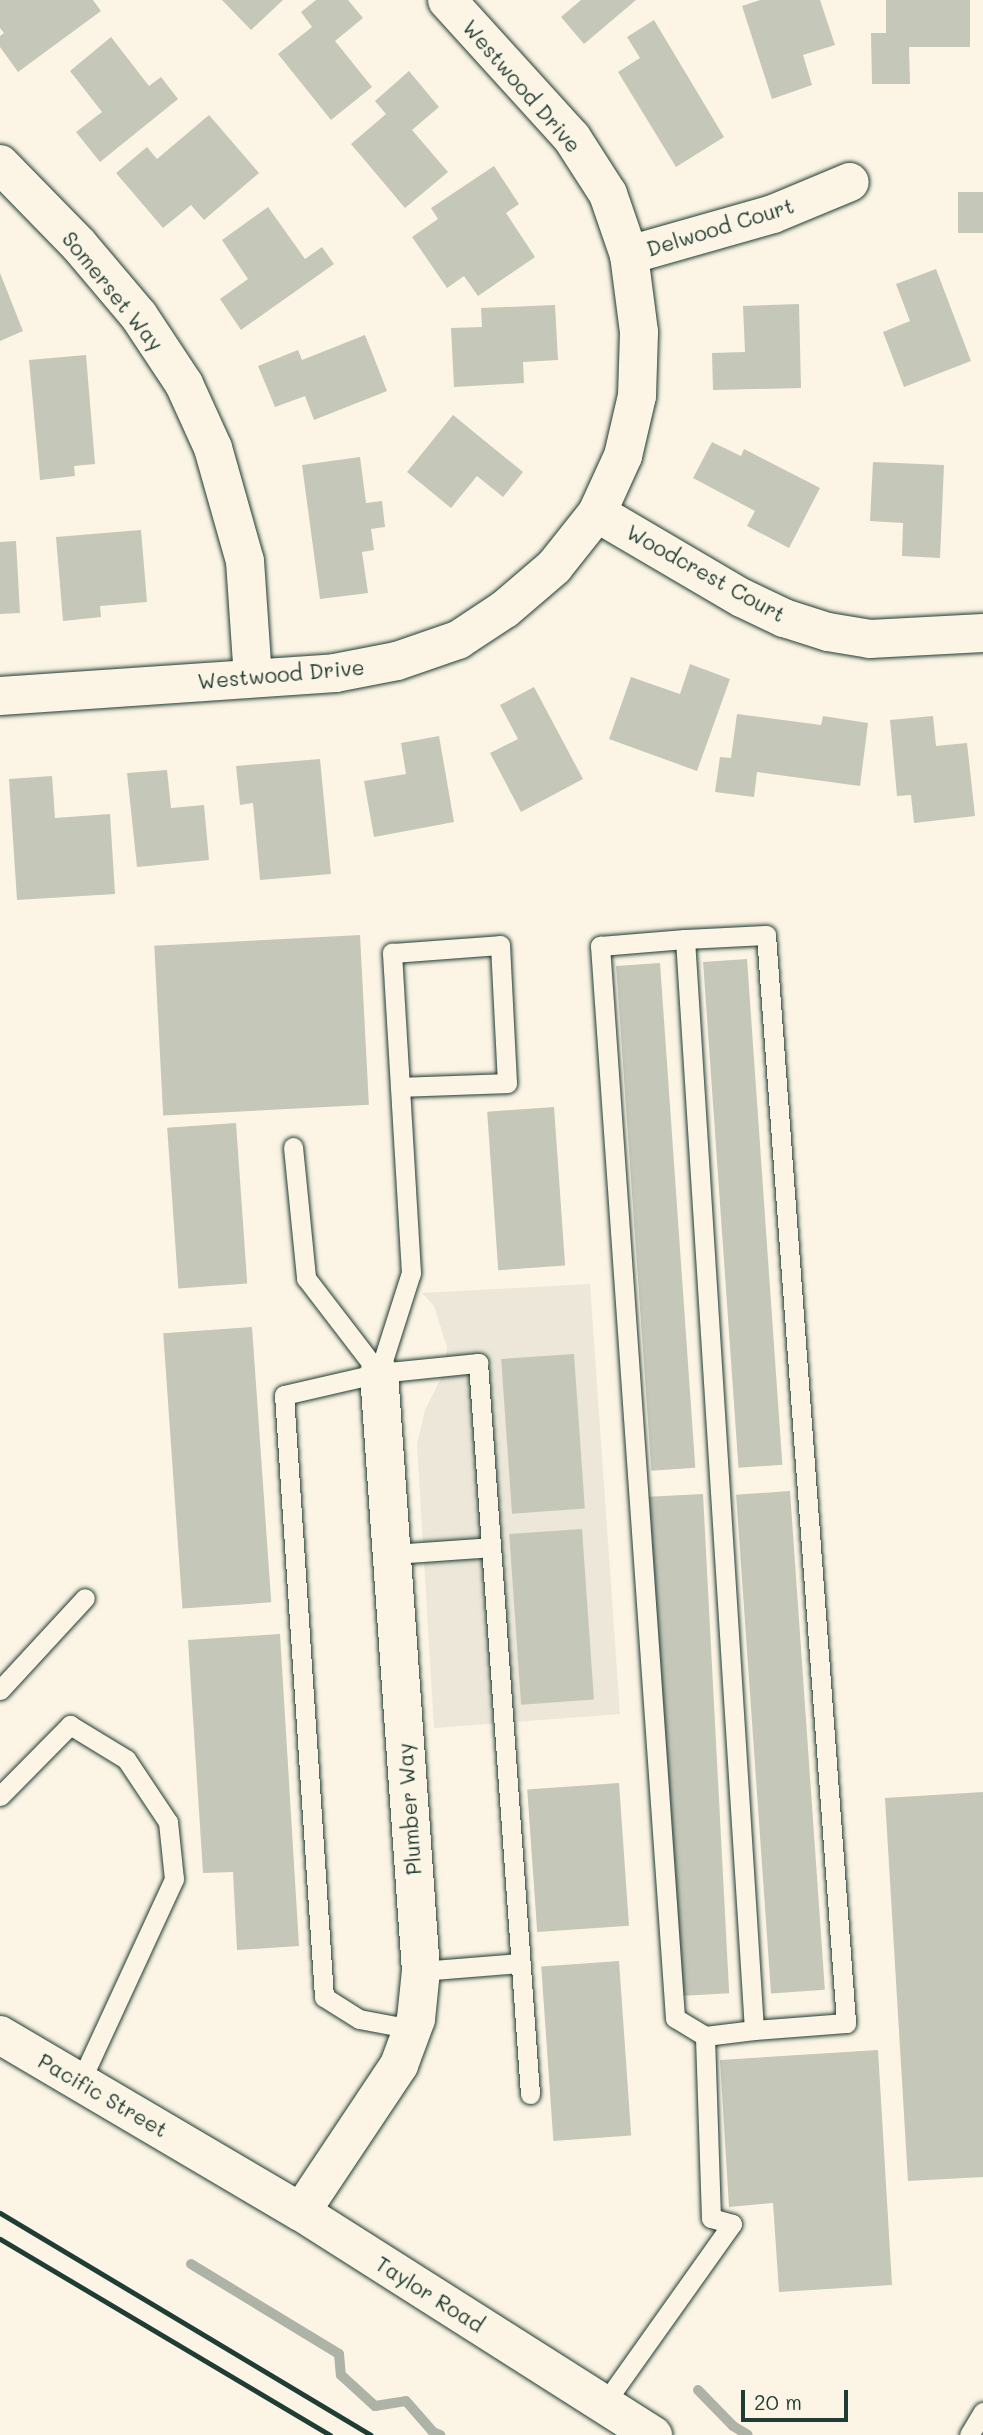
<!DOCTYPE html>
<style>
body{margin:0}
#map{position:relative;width:983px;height:2435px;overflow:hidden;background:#fcf5e5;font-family:Mali,sans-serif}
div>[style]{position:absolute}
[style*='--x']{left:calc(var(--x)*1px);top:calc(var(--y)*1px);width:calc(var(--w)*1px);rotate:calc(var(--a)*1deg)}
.built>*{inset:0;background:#ece7d8}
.stream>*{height:10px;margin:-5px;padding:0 5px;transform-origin:5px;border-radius:5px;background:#aeb3a7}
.building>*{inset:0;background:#c5c7b9;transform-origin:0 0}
.roads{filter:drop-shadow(0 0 2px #1f3d34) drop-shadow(0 0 2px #1f3d34)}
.lane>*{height:19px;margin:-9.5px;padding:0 9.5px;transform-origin:9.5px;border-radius:9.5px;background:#fcf5e5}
.street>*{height:38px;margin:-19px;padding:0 19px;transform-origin:19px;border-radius:19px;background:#fcf5e5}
.secondary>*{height:38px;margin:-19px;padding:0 19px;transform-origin:19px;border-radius:19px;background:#fcf5e5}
.rail>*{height:5px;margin:-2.5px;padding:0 2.5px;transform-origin:2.5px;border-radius:2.5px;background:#1f3d34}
span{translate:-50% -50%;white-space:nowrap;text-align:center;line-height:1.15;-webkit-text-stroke:7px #fcf5e5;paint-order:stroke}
.street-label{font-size:21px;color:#1f3d34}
.scale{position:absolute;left:741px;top:2390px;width:107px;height:32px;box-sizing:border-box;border:4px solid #1f3d34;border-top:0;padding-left:9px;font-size:21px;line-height:24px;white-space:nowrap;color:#1f3d34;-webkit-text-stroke:5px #fcf5e5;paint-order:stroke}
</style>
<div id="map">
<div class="built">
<i style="clip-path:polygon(590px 1284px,620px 1714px,434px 1728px,417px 1444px,425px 1410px,443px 1374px,447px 1347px,434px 1306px,422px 1293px)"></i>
</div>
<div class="stream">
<i style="--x:191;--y:2264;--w:173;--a:31.3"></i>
<i style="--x:339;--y:2354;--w:21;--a:85"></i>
<i style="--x:341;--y:2375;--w:46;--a:42.4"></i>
<i style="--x:375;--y:2406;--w:31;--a:-9"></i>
<i style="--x:406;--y:2401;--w:41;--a:48.9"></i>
<i style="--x:433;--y:2432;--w:8;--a:23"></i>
<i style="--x:698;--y:2390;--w:50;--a:45.8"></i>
<i style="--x:733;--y:2426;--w:17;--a:31"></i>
</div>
<div class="building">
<i style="clip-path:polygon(0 0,93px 0,101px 11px,18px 72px,0 47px,0 36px,4px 33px,0 28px)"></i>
<i style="clip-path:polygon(222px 0,283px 0,251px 30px)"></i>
<i style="clip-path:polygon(316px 0,348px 0,363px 18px,335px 41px,372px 87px,331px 120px,278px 54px,312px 27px,301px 12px)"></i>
<i style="clip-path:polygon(581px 0,636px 0,584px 44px,561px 17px)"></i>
<i style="clip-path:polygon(760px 0,820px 0,835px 45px,803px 55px,812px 85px,772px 99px,742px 6px)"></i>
<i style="clip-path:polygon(886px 0,970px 0,970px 47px,909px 47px,910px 84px,872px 84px,871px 33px,886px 33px)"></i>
<i style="clip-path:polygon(654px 20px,724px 137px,676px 167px,618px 72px,640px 58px,627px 37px)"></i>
<i style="clip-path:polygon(111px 37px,149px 86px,161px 77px,178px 99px,100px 162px,76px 132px,102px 112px,70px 71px)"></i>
<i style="clip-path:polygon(409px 71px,439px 107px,412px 130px,448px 172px,405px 208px,351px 144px,386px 114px,375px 101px)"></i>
<i style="clip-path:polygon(209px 115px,259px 173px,204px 220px,191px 205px,163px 228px,116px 173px,147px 147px,157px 159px)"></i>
<i style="clip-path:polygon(494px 166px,519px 204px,506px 213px,535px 257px,478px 296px,464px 276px,447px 288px,412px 237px,438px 219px,431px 208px)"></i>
<i style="left:958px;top:192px;width:25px;height:41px"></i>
<i style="clip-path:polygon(268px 207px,305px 259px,322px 247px,334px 264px,241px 330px,220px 299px,248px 279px,222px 240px)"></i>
<i style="clip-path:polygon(936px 269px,971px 361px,904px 387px,883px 332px,910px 321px,896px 284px)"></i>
<i style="clip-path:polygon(0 273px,23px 331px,0 341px)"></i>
<i style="clip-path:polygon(799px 304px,801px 388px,713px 390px,712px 353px,745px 352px,743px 306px)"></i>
<i style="clip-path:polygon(555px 305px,558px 360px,523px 362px,524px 383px,454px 387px,451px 328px,482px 327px,481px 308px)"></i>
<i style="clip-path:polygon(365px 335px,387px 391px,314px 420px,305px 396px,275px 407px,258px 366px,298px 350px,302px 360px)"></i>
<i style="clip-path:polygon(86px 355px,95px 464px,74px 466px,75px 476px,40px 480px,29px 360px)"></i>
<i style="clip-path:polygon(453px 415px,523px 472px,503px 497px,477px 476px,451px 508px,407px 472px)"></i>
<i style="clip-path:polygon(712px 442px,741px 456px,744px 449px,820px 488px,789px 548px,747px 526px,755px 511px,693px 478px)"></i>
<i style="clip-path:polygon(360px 457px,366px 503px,382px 501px,385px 527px,371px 529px,374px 550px,362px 552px,368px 593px,320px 599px,302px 465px)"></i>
<i style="clip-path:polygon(873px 462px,944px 465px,940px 558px,902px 556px,903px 523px,870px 521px)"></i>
<i style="clip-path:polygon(141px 530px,147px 602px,100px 606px,101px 617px,63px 621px,56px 537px)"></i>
<i style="clip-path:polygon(16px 541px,20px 613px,0 614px,0 542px)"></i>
<i style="clip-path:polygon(690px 664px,730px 679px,697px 771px,609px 739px,631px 677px,680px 694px)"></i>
<i style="clip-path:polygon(534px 687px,583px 779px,521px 812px,490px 753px,518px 739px,500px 705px)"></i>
<i style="clip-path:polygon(737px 714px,821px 725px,823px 716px,868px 723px,860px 786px,757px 772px,754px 797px,715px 792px,720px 757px,731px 758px)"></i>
<i style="clip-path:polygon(933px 716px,936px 746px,967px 743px,975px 816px,914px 823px,911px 795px,897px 796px,890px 720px)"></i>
<i style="clip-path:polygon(439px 736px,454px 822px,374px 837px,364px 781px,406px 774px,401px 743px)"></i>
<i style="clip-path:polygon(320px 759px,331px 874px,260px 880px,253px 803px,240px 805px,236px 766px)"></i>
<i style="clip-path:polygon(167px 770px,171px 808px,204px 805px,209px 860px,137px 867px,127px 773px)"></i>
<i style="clip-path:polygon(52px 776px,55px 818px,110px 814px,115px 894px,17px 900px,9px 779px)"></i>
<i style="left:360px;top:935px;width:170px;height:206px;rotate:87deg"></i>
<i style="left:747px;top:959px;width:507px;height:44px;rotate:86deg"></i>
<i style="left:660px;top:963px;width:506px;height:44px;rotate:86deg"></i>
<i style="left:554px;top:1107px;width:159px;height:67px;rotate:86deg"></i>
<i style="left:236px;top:1123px;width:161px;height:69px;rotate:86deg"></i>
<i style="left:252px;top:1327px;width:276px;height:89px;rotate:86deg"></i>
<i style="left:574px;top:1354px;width:155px;height:73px;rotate:86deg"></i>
<i style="left:790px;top:1491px;width:500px;height:54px;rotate:86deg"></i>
<i style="left:703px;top:1494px;width:500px;height:54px;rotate:87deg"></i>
<i style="left:582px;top:1529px;width:171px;height:73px;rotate:86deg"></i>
<i style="clip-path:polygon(280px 1634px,299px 1946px,237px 1950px,233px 1872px,203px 1873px,188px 1640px)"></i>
<i style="left:619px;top:1783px;width:143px;height:92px;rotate:86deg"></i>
<i style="clip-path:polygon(983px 1792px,983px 2177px,908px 2181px,885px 1798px)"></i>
<i style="left:619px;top:1961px;width:175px;height:78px;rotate:86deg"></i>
<i style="clip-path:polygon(878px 2050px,892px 2285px,779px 2292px,773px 2203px,729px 2207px,720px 2060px)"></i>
</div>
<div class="roads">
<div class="lane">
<i style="--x:685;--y:939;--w:81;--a:-2.8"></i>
<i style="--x:766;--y:935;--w:1091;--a:85.79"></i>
<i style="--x:846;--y:2023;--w:92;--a:175.6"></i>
<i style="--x:293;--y:1147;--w:132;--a:84.3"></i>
<i style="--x:306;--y:1278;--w:120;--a:52.5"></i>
<i style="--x:379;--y:1373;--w:105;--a:-72.3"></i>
<i style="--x:411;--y:1273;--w:321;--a:-93.4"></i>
<i style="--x:392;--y:953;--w:108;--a:-4.2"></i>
<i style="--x:500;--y:945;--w:138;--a:87.1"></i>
<i style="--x:507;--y:1083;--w:107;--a:177.9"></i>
<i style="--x:392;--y:1554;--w:99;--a:-4"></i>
<i style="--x:0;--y:1690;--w:125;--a:-47.3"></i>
<i style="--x:0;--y:1796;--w:100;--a:-45.4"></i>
<i style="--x:70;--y:1725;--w:66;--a:31.3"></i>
<i style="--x:126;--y:1759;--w:76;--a:56.3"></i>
<i style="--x:168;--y:1822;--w:57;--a:84"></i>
<i style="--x:174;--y:1879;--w:224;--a:114.8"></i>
<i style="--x:421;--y:1971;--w:99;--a:-4.6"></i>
<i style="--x:412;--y:2029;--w:54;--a:-169.3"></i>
<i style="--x:359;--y:2019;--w:41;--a:-147.8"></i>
<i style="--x:324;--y:1997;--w:603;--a:-93.8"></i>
<i style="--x:284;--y:1395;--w:98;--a:-13"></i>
<i style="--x:379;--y:1373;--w:100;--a:-5.8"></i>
<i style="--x:478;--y:1363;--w:733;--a:85.93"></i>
<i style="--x:604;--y:2404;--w:221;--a:-54.6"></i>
<i style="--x:732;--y:2224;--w:22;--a:-164"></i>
<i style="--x:711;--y:2218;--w:182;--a:-91.9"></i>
<i style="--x:705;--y:2036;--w:35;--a:-149"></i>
<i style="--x:675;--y:2018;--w:1075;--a:-94"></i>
<i style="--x:600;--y:946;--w:85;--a:-4.7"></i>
<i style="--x:685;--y:939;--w:1093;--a:86.38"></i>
<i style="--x:754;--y:2030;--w:49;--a:173"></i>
<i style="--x:969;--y:2435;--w:27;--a:-59"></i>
</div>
<div class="street">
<i style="--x:0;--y:164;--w:113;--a:45.7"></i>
<i style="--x:79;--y:245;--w:93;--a:49.8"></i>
<i style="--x:139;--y:316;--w:82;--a:56.5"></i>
<i style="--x:184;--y:384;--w:70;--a:65.6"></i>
<i style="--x:213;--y:448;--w:117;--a:74.2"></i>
<i style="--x:245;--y:561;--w:116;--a:86.1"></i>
<i style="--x:629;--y:255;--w:150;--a:-15.9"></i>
<i style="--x:773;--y:214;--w:83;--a:-22.6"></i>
<i style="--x:597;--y:513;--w:168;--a:30.4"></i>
<i style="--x:742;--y:598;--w:47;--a:25.5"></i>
<i style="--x:784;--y:618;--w:46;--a:17.7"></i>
<i style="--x:828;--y:632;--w:43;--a:9.5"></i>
<i style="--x:870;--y:639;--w:113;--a:-3"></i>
<i style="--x:0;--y:696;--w:336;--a:-3.9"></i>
<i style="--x:335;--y:673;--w:63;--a:-11"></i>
<i style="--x:397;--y:661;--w:65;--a:-19"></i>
<i style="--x:458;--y:640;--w:56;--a:-33.4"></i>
<i style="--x:505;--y:609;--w:65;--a:-40.6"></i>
<i style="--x:554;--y:567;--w:69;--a:-51.5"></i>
<i style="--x:597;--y:513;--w:63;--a:-65.5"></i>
<i style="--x:623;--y:456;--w:62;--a:-76.9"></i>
<i style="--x:637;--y:396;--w:64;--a:-88.2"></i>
<i style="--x:639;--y:332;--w:78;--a:-97.4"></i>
<i style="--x:629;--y:255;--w:65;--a:-109"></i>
<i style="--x:608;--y:194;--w:67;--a:-122.7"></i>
<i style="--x:572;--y:138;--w:186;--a:-132.2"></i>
<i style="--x:301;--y:2212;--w:177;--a:-56.3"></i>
<i style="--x:399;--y:2065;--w:49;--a:-69.7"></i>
<i style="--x:416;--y:2019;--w:48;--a:-84.1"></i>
<i style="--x:421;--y:1971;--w:599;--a:-94.02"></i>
</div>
<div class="secondary">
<i style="--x:0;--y:2035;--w:349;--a:30.5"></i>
<i style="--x:301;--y:2212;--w:417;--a:32.4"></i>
</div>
</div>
<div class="rail">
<i style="--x:0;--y:2213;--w:432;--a:30.9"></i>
<i style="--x:0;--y:2239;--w:384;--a:30.7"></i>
</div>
<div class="street-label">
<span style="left:522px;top:86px;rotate:49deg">Westwood Drive</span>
<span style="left:720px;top:227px;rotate:-17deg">Delwood Court</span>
<span style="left:113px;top:291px;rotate:51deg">Somerset Way</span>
<span style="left:706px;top:573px;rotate:29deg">Woodcrest Court</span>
<span style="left:281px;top:674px;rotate:-5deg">Westwood Drive</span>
<span style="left:409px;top:1809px;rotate:-94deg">Plumber Way</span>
<span style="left:103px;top:2095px;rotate:30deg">Pacific Street</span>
<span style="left:430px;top:2294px;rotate:32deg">Taylor Road</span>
</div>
<div class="scale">20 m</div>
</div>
